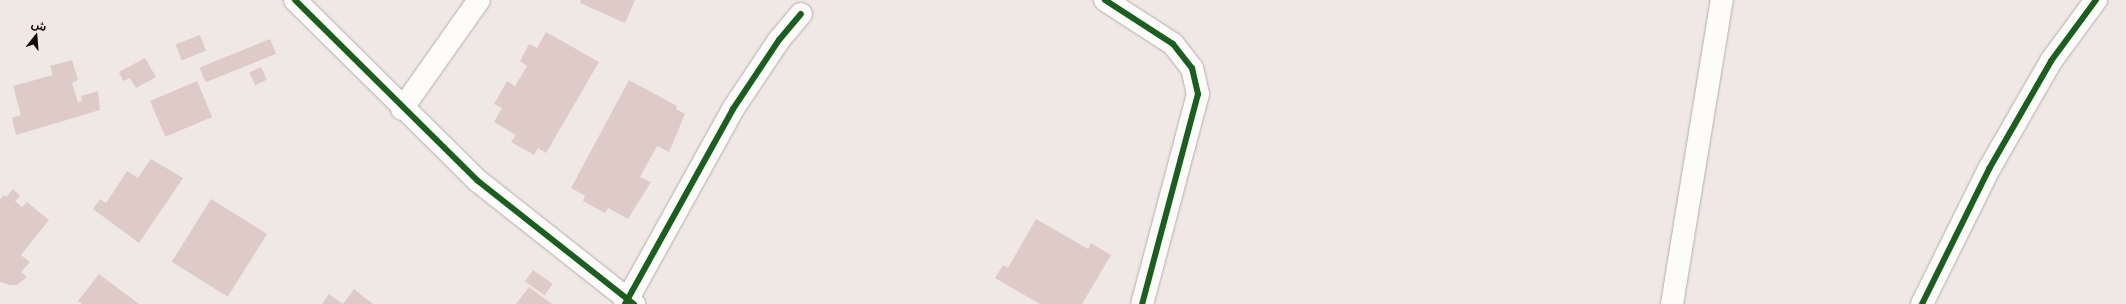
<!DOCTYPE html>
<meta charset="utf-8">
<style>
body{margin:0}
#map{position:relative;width:2126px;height:304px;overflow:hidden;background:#f0e8e5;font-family:Literata,"Noto Sans Arabic",serif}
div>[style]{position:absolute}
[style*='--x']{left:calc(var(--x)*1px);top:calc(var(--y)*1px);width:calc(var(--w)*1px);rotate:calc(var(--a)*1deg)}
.building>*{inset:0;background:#decbc7;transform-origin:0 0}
.roads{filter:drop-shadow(0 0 1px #b4adab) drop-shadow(0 0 1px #b4adab)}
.minor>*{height:22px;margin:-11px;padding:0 11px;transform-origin:11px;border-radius:11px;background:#fdfcfb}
.cycleway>*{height:6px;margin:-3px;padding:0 3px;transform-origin:3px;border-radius:3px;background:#1b5e20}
span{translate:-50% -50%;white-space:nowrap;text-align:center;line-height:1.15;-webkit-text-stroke:3.5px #f5e5e0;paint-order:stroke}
.north{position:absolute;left:16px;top:16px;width:40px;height:40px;-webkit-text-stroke:3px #f5e5e0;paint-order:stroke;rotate:17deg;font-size:11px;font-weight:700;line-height:16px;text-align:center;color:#110c0a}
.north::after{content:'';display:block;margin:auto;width:14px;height:18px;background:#110c0a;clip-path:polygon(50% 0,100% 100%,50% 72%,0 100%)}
</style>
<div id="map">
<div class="building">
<i style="clip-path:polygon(581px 0,635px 0,625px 23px,580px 3px)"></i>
<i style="clip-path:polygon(546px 32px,599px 62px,546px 153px,538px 148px,534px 155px,511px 142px,516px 135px,494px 122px,502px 108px,494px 104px,507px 81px,515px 86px,527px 66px,520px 61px,529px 44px,537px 48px)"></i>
<i style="left:200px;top:35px;width:17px;height:26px;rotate:69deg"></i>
<i style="left:270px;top:39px;width:16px;height:76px;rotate:68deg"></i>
<i style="clip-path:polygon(145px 58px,156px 77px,136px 88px,130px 78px,123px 81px,119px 72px)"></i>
<i style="clip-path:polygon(72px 60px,78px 80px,72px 83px,78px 102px,82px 101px,81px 96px,98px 91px,100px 110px,16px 135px,12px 118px,21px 115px,13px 86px,53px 75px,50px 66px)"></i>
<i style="left:261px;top:67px;width:14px;height:13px;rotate:65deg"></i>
<i style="clip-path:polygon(629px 80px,677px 106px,676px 109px,685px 114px,669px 152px,657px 146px,640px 177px,651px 182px,628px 219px,608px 208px,605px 213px,583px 201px,585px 196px,571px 188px)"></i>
<i style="left:197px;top:81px;width:39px;height:51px;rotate:67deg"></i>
<i style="clip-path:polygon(151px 159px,183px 178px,139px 243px,93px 209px,100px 199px,106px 203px,127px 171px,138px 178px)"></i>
<i style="clip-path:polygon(13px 189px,20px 196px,15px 201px,22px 207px,27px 202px,49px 220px,21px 255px,30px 262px,21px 272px,27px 277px,17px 285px,9px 285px,0 282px,0 199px,4px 195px,6px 197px)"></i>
<i style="left:211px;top:199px;width:66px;height:74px;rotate:32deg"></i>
<i style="clip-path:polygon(1036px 219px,1088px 249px,1091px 243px,1111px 255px,1082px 304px,1040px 304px,995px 278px,1003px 265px,1008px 268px)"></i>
<i style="left:533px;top:270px;width:24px;height:14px;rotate:35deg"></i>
<i style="clip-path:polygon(99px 274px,139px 304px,82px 304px,78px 301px)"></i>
<i style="clip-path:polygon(529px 287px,552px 304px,516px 304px)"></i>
<i style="clip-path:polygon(354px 289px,373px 304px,343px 304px)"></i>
<i style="clip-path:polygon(329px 294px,343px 304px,322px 304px)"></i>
</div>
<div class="roads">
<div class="minor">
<i style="--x:295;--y:0;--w:257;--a:44.7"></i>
<i style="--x:478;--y:181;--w:199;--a:38.3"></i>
<i style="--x:1105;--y:0;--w:81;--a:32.9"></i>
<i style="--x:1173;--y:44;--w:31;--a:52"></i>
<i style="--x:1192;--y:68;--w:27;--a:77"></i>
<i style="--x:1198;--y:94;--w:217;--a:104.9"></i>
<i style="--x:402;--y:109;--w:133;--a:-54.8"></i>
<i style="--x:625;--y:304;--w:223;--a:-61"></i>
<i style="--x:733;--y:109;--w:83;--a:-56.3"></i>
<i style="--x:779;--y:40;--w:34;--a:-50"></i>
<i style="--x:1672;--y:304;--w:308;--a:-80.7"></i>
<i style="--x:1922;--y:304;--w:151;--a:-63.6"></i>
<i style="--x:1989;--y:169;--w:125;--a:-60.1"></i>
<i style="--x:2051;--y:61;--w:76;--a:-53.6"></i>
</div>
</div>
<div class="cycleway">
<i style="--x:295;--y:0;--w:257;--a:44.7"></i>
<i style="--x:478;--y:181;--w:199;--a:38.3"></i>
<i style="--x:1105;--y:0;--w:81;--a:32.9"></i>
<i style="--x:1173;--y:44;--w:31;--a:52"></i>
<i style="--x:1192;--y:68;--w:27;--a:77"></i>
<i style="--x:1198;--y:94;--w:217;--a:104.9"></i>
<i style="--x:625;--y:304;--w:223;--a:-61"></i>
<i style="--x:733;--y:109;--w:83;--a:-56.3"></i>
<i style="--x:779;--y:40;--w:34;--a:-50"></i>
<i style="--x:1922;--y:304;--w:151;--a:-63.6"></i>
<i style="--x:1989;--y:169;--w:125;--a:-60.1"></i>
<i style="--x:2051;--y:61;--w:76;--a:-53.6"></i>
</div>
<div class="north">ش</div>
</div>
